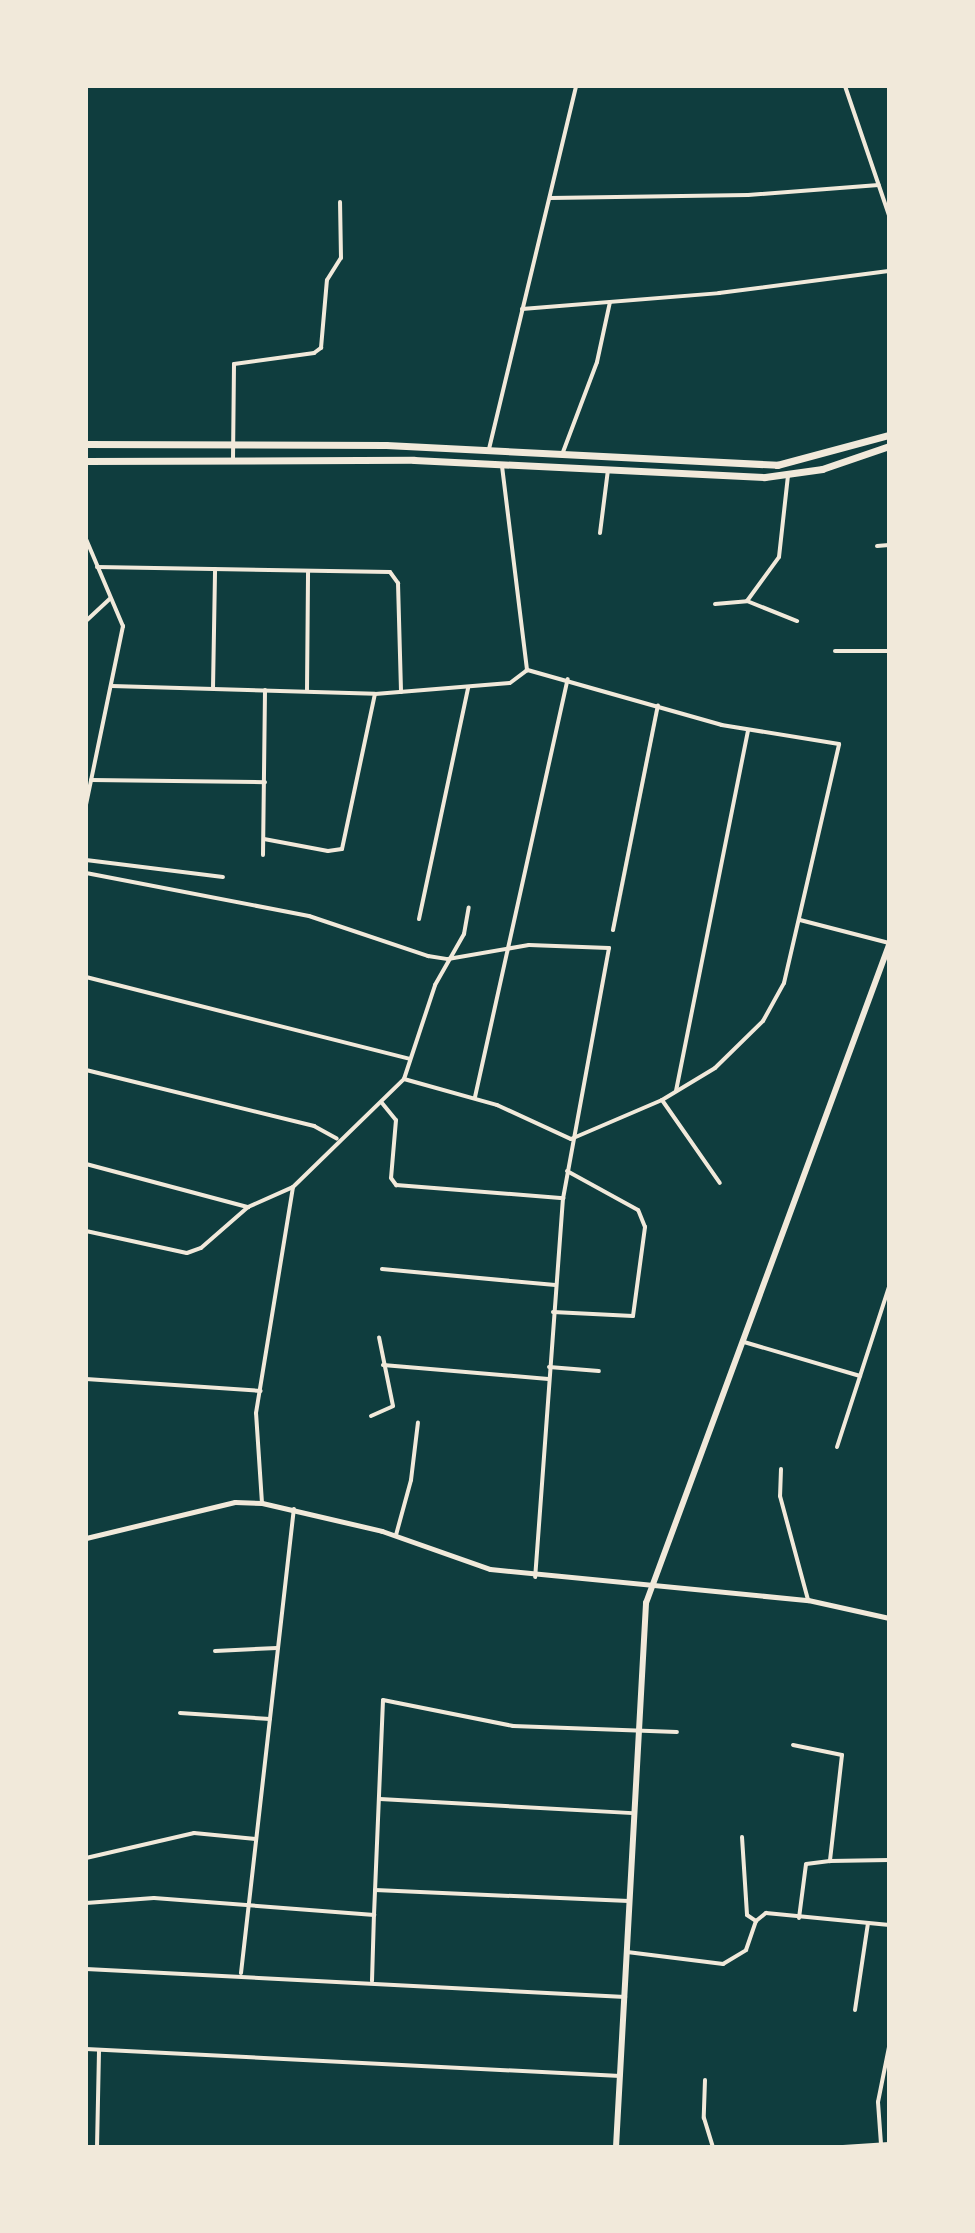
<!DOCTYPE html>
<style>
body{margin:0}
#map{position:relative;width:975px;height:2233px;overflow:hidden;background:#0f3d3e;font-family:Georgia,serif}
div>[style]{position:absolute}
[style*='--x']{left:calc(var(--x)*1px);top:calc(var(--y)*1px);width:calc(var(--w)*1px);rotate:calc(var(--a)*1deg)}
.minor>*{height:4px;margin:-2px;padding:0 2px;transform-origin:2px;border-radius:2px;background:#f1e9da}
.tertiary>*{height:5px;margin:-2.5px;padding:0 2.5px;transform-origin:2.5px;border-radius:2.5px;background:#f1e9da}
.secondary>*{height:6px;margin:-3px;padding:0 3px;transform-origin:3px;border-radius:3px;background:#f1e9da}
.primary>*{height:7px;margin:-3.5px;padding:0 3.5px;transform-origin:3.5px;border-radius:3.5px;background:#f1e9da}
span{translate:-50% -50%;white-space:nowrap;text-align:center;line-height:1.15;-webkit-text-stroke:8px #f1e9da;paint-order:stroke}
.frame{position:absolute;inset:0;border:88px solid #f1e9da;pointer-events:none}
</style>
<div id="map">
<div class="minor">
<i style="--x:690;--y:86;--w:42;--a:0"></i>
<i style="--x:845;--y:86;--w:136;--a:71.2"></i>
<i style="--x:550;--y:198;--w:198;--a:-0.9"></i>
<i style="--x:748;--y:195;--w:131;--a:-4.4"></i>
<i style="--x:522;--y:309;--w:198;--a:-4.6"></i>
<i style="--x:719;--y:293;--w:171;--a:-7.4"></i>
<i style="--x:489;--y:449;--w:373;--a:-76.5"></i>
<i style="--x:563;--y:452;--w:96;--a:-69.3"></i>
<i style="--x:597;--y:362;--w:61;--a:-77.8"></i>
<i style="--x:233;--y:460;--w:96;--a:-89.4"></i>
<i style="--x:234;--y:364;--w:81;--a:-7.8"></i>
<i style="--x:314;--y:353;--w:9;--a:-36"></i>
<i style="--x:321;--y:348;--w:68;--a:-85"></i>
<i style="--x:327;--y:280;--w:26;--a:-58"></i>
<i style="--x:341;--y:258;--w:56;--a:-91"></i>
<i style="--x:502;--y:466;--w:206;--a:83"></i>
<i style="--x:600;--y:533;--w:64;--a:-82.8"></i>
<i style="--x:86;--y:539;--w:95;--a:67"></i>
<i style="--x:123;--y:626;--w:183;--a:101.7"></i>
<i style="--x:877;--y:546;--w:12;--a:-5"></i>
<i style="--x:97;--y:567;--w:293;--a:1"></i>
<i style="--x:390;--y:572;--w:14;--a:54"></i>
<i style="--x:398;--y:583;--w:109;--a:88.4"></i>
<i style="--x:747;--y:601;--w:54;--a:21.8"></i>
<i style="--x:715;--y:604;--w:32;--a:-5"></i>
<i style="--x:747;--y:601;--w:54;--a:-54"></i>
<i style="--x:779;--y:557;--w:82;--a:-83.7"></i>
<i style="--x:86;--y:621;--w:33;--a:-43"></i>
<i style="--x:835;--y:651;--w:54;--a:0"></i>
<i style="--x:112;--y:686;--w:263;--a:1.7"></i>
<i style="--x:375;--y:694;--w:135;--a:-4.7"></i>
<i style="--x:510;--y:683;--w:21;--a:-37"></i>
<i style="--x:213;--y:688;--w:119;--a:-89"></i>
<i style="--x:307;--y:691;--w:120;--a:-89.5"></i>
<i style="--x:91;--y:780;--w:174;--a:0.7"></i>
<i style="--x:264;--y:839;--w:65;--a:10.6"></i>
<i style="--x:328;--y:851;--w:14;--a:-8"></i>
<i style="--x:342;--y:849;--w:158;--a:-78"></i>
<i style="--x:263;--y:855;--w:165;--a:-89.3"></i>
<i style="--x:86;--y:860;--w:138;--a:7.1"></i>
<i style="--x:86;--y:873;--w:227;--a:10.9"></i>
<i style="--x:309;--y:916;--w:126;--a:18.6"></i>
<i style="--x:428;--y:956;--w:20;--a:9"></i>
<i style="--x:448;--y:959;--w:82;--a:-9.8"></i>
<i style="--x:529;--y:945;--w:80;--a:2.1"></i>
<i style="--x:609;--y:948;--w:254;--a:100.4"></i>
<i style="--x:563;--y:1198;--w:380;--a:94.2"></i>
<i style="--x:419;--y:919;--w:236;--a:-78"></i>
<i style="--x:800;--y:920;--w:92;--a:14.5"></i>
<i style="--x:613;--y:930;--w:229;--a:-78.7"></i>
<i style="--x:86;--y:977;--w:334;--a:14.2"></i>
<i style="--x:86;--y:1070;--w:235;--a:13.8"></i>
<i style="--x:314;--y:1126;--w:26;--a:29"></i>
<i style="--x:404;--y:1079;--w:97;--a:15.6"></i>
<i style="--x:497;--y:1105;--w:81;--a:24.7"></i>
<i style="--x:571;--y:1139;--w:99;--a:-23.2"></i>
<i style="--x:662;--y:1100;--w:62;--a:-31.1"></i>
<i style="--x:715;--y:1068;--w:67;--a:-44.4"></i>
<i style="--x:763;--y:1021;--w:43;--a:-61.1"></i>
<i style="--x:784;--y:983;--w:245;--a:-77"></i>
<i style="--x:839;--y:744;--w:119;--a:-170.8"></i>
<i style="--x:722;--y:725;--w:203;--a:-164.2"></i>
<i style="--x:676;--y:1091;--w:368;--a:-78.7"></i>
<i style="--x:475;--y:1097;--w:428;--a:-77.5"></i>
<i style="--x:662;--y:1100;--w:101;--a:55.1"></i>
<i style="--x:382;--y:1103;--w:22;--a:51"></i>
<i style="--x:396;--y:1120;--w:58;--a:94.9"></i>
<i style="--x:391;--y:1178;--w:9;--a:54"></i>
<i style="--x:396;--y:1185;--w:168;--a:4.5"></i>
<i style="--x:86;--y:1164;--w:168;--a:14.9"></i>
<i style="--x:86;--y:1231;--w:103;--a:12.3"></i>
<i style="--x:187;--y:1253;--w:15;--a:-20"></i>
<i style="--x:201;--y:1248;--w:62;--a:-41.1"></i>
<i style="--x:248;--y:1207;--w:49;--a:-24"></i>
<i style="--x:293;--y:1187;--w:155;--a:-44.2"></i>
<i style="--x:404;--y:1079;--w:99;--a:-71.7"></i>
<i style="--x:435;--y:985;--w:59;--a:-60.4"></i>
<i style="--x:464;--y:934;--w:27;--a:-80"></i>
<i style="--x:382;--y:1269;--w:174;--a:5.3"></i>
<i style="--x:553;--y:1312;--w:80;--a:2.9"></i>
<i style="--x:633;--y:1316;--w:90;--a:-82.3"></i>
<i style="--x:645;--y:1227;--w:18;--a:-112"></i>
<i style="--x:638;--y:1210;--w:81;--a:-151.2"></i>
<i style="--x:744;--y:1342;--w:121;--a:16.3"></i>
<i style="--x:383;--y:1365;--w:166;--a:4.8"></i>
<i style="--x:549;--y:1367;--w:50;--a:4.6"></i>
<i style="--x:86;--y:1379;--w:175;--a:3.9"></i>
<i style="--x:371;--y:1416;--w:24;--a:-24"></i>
<i style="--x:393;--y:1406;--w:70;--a:-101.5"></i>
<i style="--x:837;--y:1447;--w:168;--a:-72"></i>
<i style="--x:781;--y:1469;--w:27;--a:92"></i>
<i style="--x:780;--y:1496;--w:108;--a:74.9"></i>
<i style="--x:262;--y:1503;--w:90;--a:-93.8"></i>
<i style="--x:256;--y:1413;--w:229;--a:-80.7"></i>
<i style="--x:396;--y:1535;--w:57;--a:-74.7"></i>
<i style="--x:411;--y:1480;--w:58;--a:-83.1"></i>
<i style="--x:215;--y:1651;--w:62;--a:-2.8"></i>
<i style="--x:180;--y:1713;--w:90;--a:3.8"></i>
<i style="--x:793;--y:1745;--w:50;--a:11.5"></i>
<i style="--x:842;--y:1755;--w:107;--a:96.5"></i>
<i style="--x:830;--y:1861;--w:59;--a:-1"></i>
<i style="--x:380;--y:1799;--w:253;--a:3.2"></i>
<i style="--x:742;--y:1837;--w:78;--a:86.3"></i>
<i style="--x:747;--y:1915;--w:11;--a:34"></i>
<i style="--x:86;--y:1858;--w:111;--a:-13"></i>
<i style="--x:194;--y:1833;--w:62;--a:5.5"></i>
<i style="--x:375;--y:1890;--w:254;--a:2.5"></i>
<i style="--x:86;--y:1903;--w:68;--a:-4.2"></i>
<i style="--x:154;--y:1898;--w:221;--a:4.4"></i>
<i style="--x:374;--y:1915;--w:215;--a:-87.6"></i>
<i style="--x:383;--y:1700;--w:133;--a:11.3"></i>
<i style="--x:513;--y:1726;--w:164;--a:2.1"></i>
<i style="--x:799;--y:1918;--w:54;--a:-82.6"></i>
<i style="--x:806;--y:1864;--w:24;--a:-7"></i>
<i style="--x:627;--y:1952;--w:97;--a:7.1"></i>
<i style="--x:723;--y:1964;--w:27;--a:-31"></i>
<i style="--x:746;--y:1950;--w:31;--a:-71"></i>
<i style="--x:756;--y:1921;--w:13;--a:-39"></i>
<i style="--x:766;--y:1913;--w:124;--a:5.6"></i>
<i style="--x:86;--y:1969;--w:540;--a:2.97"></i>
<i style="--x:241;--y:1973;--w:467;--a:-83.5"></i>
<i style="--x:372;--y:1981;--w:66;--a:-88.3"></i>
<i style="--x:855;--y:2010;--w:88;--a:-81.5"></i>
<i style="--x:86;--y:2049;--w:535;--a:2.89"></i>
<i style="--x:705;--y:2080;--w:38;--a:92"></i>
<i style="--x:704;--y:2118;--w:30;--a:73"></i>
<i style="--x:881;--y:2144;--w:42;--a:-94.1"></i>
<i style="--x:878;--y:2102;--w:56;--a:-78.7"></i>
<i style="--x:97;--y:2147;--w:97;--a:-88.8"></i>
<i style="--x:843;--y:2147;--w:46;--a:-3.7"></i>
</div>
<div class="tertiary">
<i style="--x:86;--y:1538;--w:153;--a:-13.6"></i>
<i style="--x:235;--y:1502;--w:27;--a:2"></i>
<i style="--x:262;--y:1503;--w:123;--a:13.1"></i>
<i style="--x:382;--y:1531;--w:114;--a:19.4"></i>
<i style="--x:490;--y:1569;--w:320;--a:5.6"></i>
<i style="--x:808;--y:1600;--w:83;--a:12.5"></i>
</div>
<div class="secondary">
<i style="--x:616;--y:2147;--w:545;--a:-86.84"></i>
<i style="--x:646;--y:1603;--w:701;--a:-69.73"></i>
</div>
<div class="primary">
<i style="--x:86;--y:444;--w:300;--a:0.2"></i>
<i style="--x:386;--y:445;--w:392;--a:2.9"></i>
<i style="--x:777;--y:465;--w:116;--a:-15"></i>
<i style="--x:86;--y:461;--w:328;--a:-0.2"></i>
<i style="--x:414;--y:460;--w:351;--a:2.8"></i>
<i style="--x:765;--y:477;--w:58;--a:-8"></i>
<i style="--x:822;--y:469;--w:71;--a:-18.9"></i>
</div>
<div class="frame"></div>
</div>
